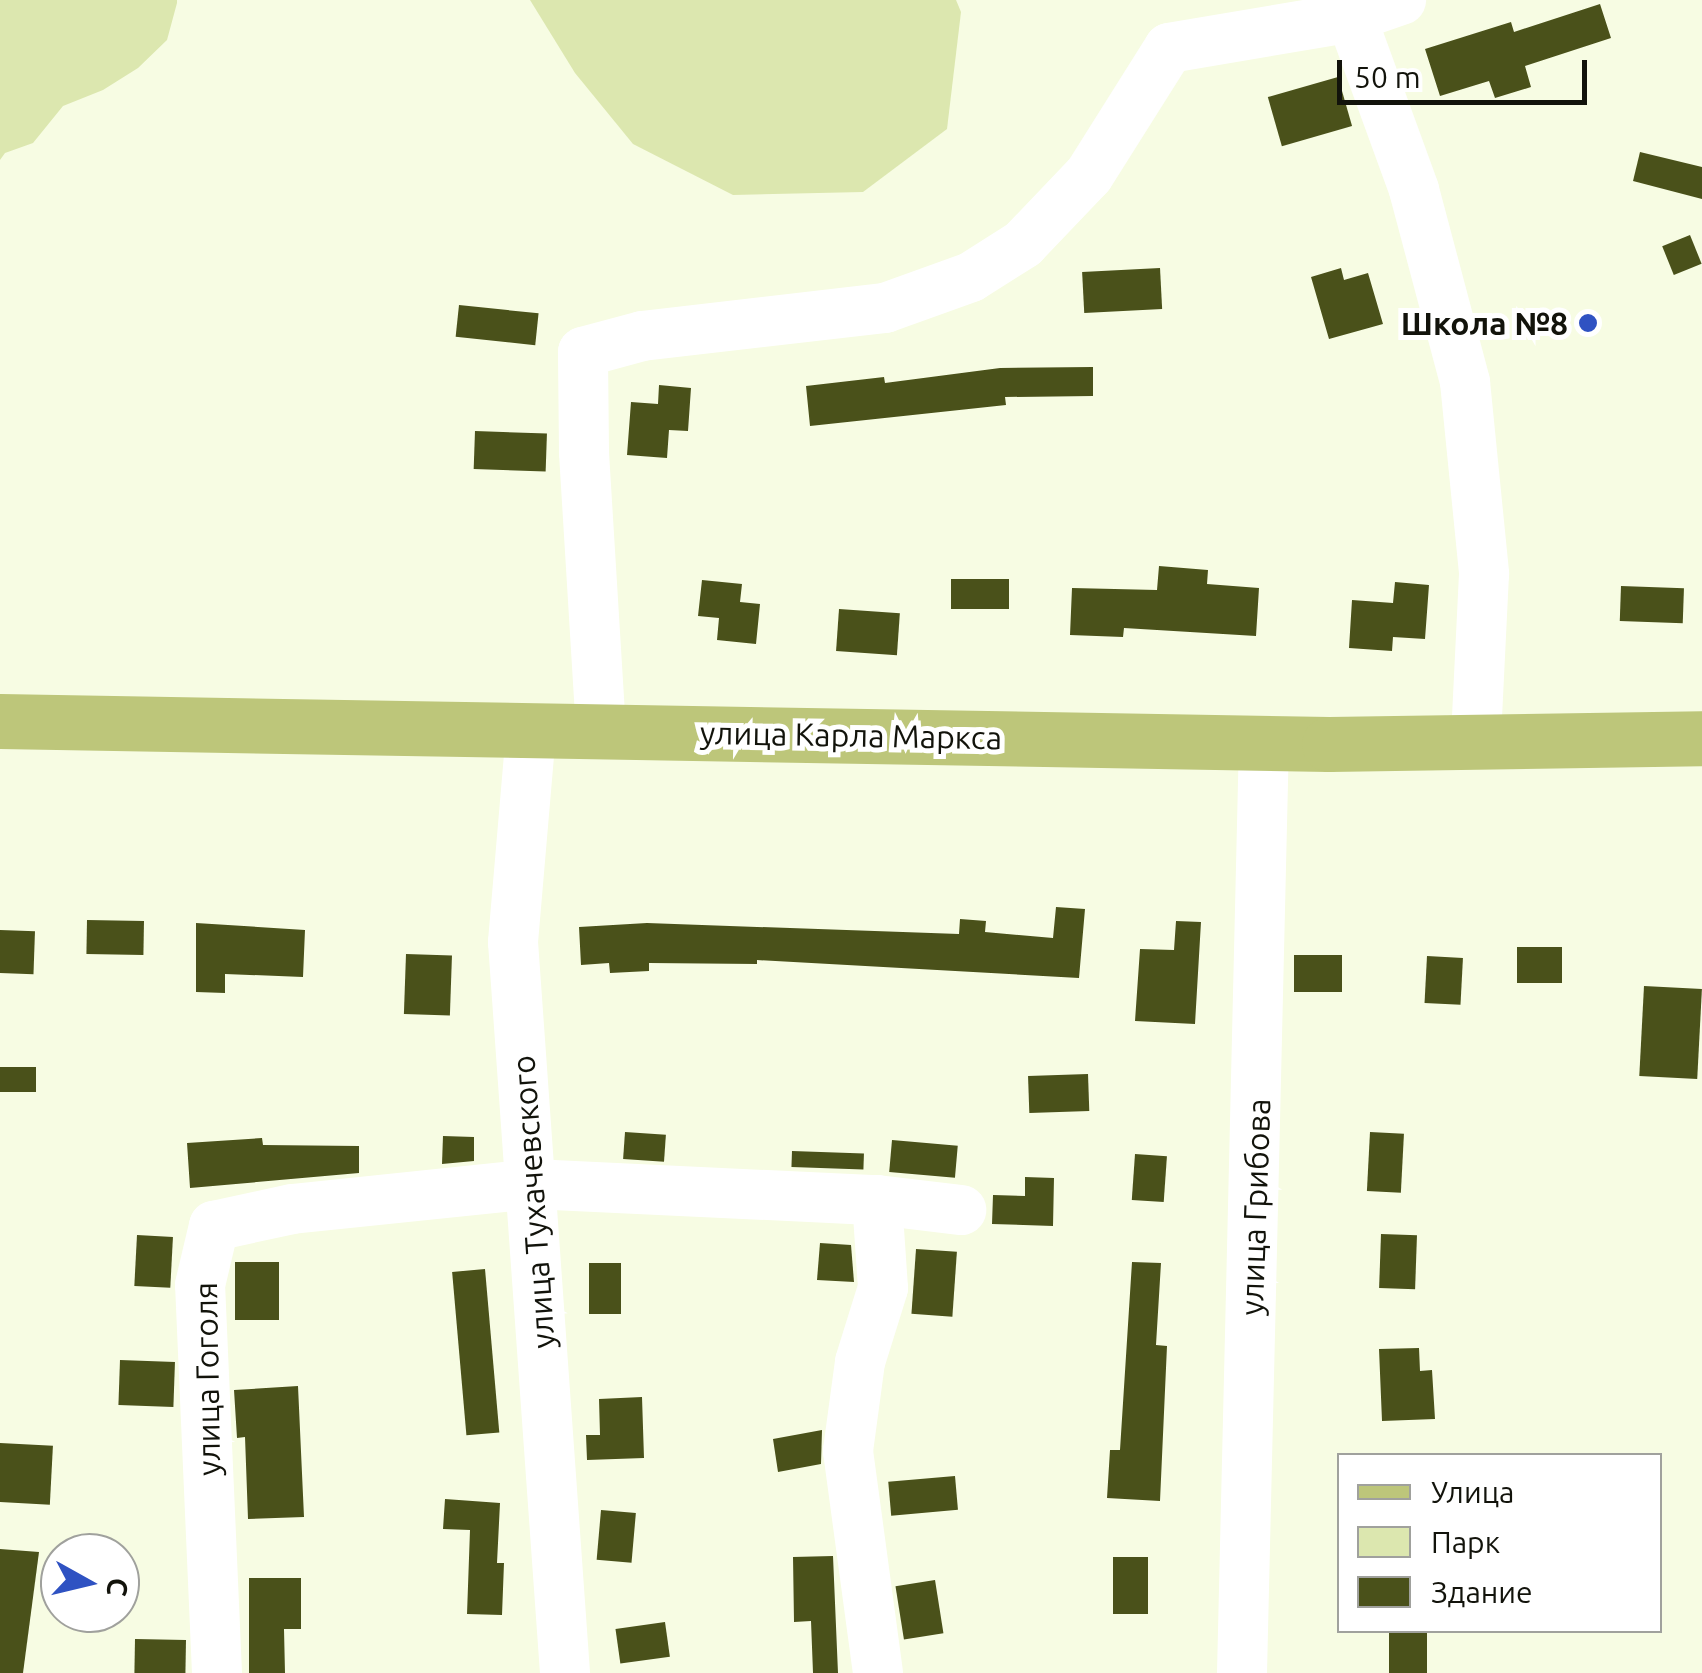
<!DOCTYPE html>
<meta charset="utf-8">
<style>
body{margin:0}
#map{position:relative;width:1702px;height:1673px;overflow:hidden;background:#f7fce3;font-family:Ubuntu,sans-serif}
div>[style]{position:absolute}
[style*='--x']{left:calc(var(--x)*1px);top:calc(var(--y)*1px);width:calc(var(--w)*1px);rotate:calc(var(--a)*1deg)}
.green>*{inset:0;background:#dce7af}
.building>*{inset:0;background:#4a511a;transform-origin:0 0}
.minor>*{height:50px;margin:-25px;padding:0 25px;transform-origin:25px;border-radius:25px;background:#fff}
.major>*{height:55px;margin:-27.5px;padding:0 27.5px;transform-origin:27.5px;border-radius:27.5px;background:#bdc67a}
.dots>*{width:28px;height:28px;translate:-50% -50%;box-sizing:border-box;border:5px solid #fff;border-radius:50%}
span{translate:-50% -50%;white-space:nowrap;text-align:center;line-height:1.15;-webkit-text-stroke:10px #fff;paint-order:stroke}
.poi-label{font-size:32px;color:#12130b;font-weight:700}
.right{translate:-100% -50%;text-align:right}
.street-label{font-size:32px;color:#12130b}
.legend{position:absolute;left:1337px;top:1453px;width:325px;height:180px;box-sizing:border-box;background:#fff;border:2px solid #a0a19d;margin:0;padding:12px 18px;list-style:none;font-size:30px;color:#12130b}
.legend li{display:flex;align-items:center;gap:20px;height:50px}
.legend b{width:50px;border:2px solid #a0a19d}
.north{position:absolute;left:40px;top:1533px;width:100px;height:100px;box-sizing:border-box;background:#fff;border:2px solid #a0a19d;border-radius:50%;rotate:98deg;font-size:28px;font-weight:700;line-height:40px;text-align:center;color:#12130b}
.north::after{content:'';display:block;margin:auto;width:35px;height:45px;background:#2f52c2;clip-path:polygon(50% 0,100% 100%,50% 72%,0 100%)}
.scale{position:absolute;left:1337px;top:60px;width:250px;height:45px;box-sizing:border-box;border:5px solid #12130b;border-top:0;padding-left:12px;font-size:30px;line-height:35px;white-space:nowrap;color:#12130b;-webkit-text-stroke:8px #fff;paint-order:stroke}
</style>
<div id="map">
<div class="green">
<i style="clip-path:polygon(0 0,177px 0,177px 3px,167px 40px,138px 68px,103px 90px,63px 106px,33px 143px,5px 153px,0 160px)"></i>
<i style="clip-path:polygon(530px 0,956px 0,961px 12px,947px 129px,863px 192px,733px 195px,633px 144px,575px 73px)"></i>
</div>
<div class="building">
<i style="clip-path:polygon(1600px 4px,1611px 38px,1525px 66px,1531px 87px,1495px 98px,1489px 81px,1440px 96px,1425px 49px,1511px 22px,1514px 32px)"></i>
<i style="left:1338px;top:77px;width:51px;height:73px;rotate:74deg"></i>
<i style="clip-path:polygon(1640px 152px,1702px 167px,1702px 199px,1633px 181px)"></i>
<i style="left:1690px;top:235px;width:31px;height:30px;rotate:68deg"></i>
<i style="left:1160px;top:268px;width:41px;height:78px;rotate:87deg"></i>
<i style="clip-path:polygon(1341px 268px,1344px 280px,1368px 273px,1383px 324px,1329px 339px,1311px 277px)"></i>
<i style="left:459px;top:305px;width:80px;height:32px;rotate:6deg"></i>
<i style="clip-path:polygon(1093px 367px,1093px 396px,1005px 397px,1006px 405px,810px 426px,806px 386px,884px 377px,885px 383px,1000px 368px)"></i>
<i style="clip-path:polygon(659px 385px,691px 388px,688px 431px,669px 430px,667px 458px,627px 455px,631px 402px,658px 404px)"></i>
<i style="left:475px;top:431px;width:72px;height:38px;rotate:2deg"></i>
<i style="clip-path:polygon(1159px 566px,1208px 570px,1207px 584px,1259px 588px,1256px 636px,1124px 628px,1123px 637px,1070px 635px,1072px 588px,1157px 590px)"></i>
<i style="left:951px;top:579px;width:58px;height:30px"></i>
<i style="clip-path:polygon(702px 580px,742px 584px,740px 602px,760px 604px,756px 644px,717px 640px,719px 618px,698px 616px)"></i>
<i style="clip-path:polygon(1395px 582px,1429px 585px,1425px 639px,1393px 637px,1392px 651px,1349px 648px,1352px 600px,1393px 603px)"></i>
<i style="left:1621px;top:586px;width:63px;height:35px;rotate:2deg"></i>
<i style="left:839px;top:609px;width:61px;height:42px;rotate:4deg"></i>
<i style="clip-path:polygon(1056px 907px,1085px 909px,1079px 978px,757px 960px,757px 964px,649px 963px,649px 971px,610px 973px,609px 963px,581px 965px,579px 927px,647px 923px,959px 934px,960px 919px,986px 921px,985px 932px,1053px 938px)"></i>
<i style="left:87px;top:920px;width:57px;height:34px;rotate:1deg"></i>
<i style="clip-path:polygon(1176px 921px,1201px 922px,1195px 1024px,1135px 1021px,1140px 949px,1174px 950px)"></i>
<i style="clip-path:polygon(196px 923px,305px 930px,303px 977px,225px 974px,225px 993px,196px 992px)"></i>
<i style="left:0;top:930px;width:35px;height:43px;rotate:2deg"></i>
<i style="left:1517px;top:947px;width:45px;height:36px"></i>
<i style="left:406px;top:954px;width:46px;height:60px;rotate:2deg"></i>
<i style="left:1294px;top:955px;width:48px;height:37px"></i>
<i style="left:1427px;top:956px;width:36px;height:47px;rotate:3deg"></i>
<i style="left:1644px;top:986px;width:58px;height:90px;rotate:3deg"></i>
<i style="left:0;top:1067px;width:36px;height:25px"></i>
<i style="left:1088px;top:1074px;width:37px;height:60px;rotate:88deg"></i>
<i style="left:625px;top:1132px;width:41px;height:27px;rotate:4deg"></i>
<i style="left:1370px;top:1132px;width:34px;height:59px;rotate:3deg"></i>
<i style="clip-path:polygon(443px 1136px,474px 1137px,474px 1161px,442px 1164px)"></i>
<i style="clip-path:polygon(262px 1138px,263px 1145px,359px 1146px,359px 1173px,190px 1188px,187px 1143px)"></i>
<i style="left:892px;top:1140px;width:66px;height:32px;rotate:5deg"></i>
<i style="left:792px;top:1151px;width:72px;height:16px;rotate:2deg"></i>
<i style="left:1135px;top:1154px;width:32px;height:46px;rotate:4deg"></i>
<i style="clip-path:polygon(1025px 1177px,1054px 1178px,1053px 1226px,992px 1224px,993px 1195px,1025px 1196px)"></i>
<i style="left:1381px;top:1234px;width:36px;height:54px;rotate:2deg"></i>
<i style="left:137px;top:1235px;width:36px;height:51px;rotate:3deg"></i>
<i style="clip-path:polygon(820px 1243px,851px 1245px,854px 1282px,817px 1280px)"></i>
<i style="left:916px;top:1249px;width:41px;height:65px;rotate:4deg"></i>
<i style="left:235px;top:1262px;width:44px;height:58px"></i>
<i style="clip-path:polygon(1132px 1262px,1161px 1263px,1156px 1345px,1167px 1346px,1160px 1501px,1107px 1498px,1110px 1450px,1120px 1450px)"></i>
<i style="left:589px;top:1263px;width:32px;height:51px"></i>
<i style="left:485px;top:1269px;width:164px;height:33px;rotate:85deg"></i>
<i style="clip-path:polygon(1419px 1348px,1420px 1371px,1432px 1370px,1435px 1419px,1382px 1421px,1379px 1349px)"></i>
<i style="left:120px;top:1360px;width:55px;height:45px;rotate:2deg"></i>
<i style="clip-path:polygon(298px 1386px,304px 1517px,248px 1519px,245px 1437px,237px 1438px,234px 1390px)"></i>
<i style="clip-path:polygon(642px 1397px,644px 1458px,587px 1460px,586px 1435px,600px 1435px,599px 1399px)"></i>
<i style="clip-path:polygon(822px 1430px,821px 1464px,778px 1472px,773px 1439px)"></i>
<i style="left:0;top:1443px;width:53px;height:59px;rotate:3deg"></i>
<i style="left:955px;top:1476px;width:34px;height:67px;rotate:85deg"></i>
<i style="clip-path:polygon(445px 1499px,500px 1503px,497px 1563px,504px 1563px,502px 1615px,467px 1614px,470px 1530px,443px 1529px)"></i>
<i style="left:601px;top:1510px;width:35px;height:50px;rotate:5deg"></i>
<i style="clip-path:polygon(0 1549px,39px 1552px,23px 1673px,0 1673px)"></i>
<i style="clip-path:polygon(833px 1556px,838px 1673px,813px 1673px,811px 1621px,794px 1622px,793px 1557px)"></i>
<i style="left:1113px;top:1557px;width:35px;height:57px"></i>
<i style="clip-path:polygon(249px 1578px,301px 1578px,301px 1629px,284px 1629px,285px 1673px,249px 1673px)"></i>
<i style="left:935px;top:1580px;width:54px;height:40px;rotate:81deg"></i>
<i style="left:665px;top:1622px;width:35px;height:50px;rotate:82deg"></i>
<i style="left:1389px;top:1630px;width:38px;height:43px"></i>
<i style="left:135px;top:1639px;width:51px;height:34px;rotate:1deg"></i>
</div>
<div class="minor">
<i style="--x:1345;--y:0;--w:202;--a:70"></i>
<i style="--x:1414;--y:190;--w:199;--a:75.1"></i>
<i style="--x:1465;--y:382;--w:193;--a:84.3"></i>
<i style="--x:1484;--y:574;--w:166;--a:92.8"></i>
<i style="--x:601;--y:731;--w:280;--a:-93.5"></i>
<i style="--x:584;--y:452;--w:100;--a:-90.6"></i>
<i style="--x:583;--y:352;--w:61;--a:-15.2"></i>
<i style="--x:642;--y:336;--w:245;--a:-6.6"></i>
<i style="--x:885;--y:308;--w:91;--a:-19.8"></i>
<i style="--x:971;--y:277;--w:62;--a:-32.4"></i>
<i style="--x:1023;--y:244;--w:95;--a:-46.3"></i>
<i style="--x:1089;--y:175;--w:150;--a:-57.8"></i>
<i style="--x:1169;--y:48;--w:186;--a:-9.6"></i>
<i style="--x:1352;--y:17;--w:52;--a:-19.1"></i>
<i style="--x:531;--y:732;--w:211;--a:94.9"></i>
<i style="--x:513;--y:942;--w:733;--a:85.93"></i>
<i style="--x:877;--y:1200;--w:88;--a:86.1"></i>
<i style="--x:883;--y:1288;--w:77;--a:107.3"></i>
<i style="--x:860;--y:1362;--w:90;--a:97.7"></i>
<i style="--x:848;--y:1451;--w:224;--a:82.3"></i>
<i style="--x:217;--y:1673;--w:388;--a:-92.5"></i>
<i style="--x:200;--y:1285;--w:61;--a:-76.7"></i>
<i style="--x:214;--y:1226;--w:80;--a:-12.3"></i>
<i style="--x:292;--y:1209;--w:241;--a:-5.9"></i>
<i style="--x:532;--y:1184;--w:345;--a:2.7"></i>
<i style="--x:877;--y:1200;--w:85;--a:6.8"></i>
<i style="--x:1242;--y:1673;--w:932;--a:-88.65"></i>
</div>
<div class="major">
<i style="--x:0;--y:721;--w:1329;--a:0.99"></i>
<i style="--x:1329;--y:744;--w:373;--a:-0.9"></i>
</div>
<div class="dots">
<i style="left:1588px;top:323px;background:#2f52c2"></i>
</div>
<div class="poi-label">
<span class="right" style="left:1568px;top:323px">Школа №8</span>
</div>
<div class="street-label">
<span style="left:851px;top:735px;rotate:1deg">улица Карла Маркса</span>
<span style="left:533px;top:1202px;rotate:-94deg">улица Тухачевского</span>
<span style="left:1255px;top:1207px;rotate:-88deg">улица Грибова</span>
<span style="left:207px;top:1379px;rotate:-91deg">улица Гоголя</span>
</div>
<ul class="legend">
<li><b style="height:12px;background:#bdc67a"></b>Улица</li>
<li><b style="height:28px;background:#dce7af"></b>Парк</li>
<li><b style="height:28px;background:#4a511a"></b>Здание</li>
</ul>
<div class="north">С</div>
<div class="scale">50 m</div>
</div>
